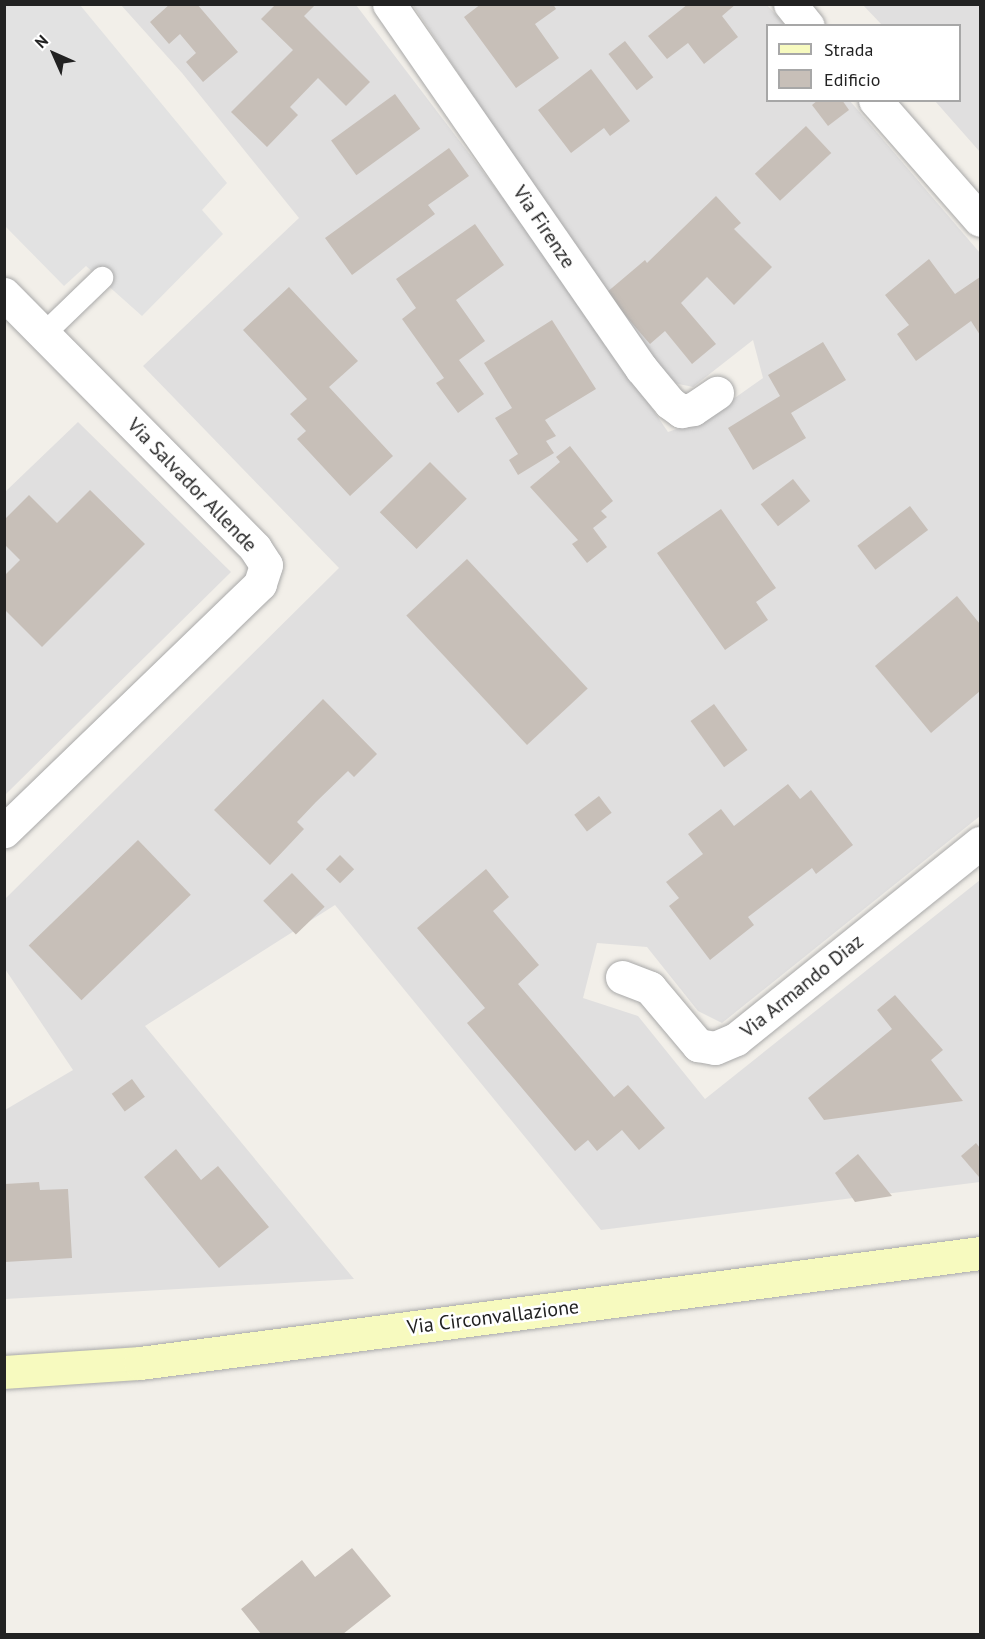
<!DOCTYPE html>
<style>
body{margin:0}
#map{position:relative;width:985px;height:1639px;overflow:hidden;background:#f2efe9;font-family:"PT Sans",sans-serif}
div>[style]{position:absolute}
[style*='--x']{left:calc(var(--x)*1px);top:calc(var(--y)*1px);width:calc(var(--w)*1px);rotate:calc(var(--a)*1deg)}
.residential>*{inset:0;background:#e0dfdf}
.parking>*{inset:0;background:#e2e2e2}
.building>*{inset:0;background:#c7bfb8;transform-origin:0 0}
.roads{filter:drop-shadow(0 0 2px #a9a9a9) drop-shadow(0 0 2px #a9a9a9)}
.lane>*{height:22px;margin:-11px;padding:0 11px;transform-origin:11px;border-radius:11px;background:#fff}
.street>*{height:33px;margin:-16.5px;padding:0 16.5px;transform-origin:16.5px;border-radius:16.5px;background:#fff}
.secondary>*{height:33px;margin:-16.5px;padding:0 16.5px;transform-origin:16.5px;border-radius:16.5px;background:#f7fabf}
span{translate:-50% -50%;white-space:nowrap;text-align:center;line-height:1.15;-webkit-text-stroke:5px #fff;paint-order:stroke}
.street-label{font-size:20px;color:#222}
.frame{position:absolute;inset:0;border:6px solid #222;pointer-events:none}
.legend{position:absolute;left:766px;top:24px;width:195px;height:78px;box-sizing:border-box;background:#fff;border:2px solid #a7a7a7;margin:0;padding:8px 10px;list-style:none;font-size:18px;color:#222}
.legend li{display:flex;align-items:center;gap:12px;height:30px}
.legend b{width:30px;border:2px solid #a7a7a7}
.north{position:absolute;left:24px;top:24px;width:60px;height:60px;-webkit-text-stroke:4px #fff;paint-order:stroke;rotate:315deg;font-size:16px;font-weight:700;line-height:24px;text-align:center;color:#222}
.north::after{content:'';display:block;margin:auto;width:21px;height:27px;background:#222;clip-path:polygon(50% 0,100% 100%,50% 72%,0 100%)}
</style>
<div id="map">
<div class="residential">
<i style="clip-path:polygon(121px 5px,356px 5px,560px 273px,668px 432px,705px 419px,763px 378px,753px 340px,693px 387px,674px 383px,633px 337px,413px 5px,767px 5px,785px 25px,768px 26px,768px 100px,850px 101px,980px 253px,980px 816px,722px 1023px,698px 1011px,647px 947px,597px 943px,583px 998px,638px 1016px,705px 1099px,980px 880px,980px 1182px,601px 1230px,335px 905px,145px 1026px,354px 1279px,5px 1299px,5px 1110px,73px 1070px,5px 969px,5px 899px,339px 568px,143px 366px,299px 218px,182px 73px)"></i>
<i style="clip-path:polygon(863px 5px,980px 5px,980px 152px,935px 101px,960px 100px,960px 26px,882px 25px)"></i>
<i style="clip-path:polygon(78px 422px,231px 572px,5px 795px,5px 492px)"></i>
</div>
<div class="parking">
<i style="clip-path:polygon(4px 5px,80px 5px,227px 183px,202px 210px,223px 234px,142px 316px,86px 266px,64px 286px,5px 226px)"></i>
</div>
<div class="building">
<i style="clip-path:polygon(170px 4px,197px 4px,238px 52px,203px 82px,186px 62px,196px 53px,180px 34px,169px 44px,150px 22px)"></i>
<i style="clip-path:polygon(276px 4px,316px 4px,304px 16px,370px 82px,346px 106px,318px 78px,290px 107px,298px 115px,267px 147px,231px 112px,293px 50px,261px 19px)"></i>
<i style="clip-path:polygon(481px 4px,553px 4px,556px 9px,535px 24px,559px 58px,516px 88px,464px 17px)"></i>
<i style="clip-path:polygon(688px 4px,736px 4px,722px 16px,738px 37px,704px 64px,688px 43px,667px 59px,648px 36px)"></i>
<i style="left:625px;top:41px;width:46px;height:21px;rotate:52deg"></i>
<i style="clip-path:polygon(591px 69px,630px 121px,610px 136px,604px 128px,571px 153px,538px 110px)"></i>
<i style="left:395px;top:94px;width:43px;height:79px;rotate:54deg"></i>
<i style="clip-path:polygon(818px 100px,842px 100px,849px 110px,828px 126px,812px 105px)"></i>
<i style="left:806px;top:126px;width:37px;height:70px;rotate:47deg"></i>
<i style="clip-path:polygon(449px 148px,469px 176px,428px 205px,435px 214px,352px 275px,325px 238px)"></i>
<i style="clip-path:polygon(716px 196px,741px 223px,734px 229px,772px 267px,734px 305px,707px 277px,681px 303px,716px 344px,692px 364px,665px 331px,650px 344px,606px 293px,645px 260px,647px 263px)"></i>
<i style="clip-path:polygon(475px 224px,504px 265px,456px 300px,485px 341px,459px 360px,484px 394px,458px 413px,436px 383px,444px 378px,402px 319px,416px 308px,396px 279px)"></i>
<i style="clip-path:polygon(929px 259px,955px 294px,980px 277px,980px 335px,971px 321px,916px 361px,897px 334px,909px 325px,885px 295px)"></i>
<i style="clip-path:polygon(289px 287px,358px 361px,329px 387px,393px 456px,350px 496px,297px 439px,306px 431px,290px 414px,307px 399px,243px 330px)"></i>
<i style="clip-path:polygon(552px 320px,596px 389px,545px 420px,556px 436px,546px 441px,554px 453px,518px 475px,509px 460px,518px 454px,495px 418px,512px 408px,484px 363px)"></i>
<i style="clip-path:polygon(823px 342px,846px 380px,791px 413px,806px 438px,753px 470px,728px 428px,780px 396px,768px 375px)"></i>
<i style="clip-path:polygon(570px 446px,613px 501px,601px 511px,607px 517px,593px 528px,607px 547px,587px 563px,572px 544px,578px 540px,530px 487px,560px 462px,556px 457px)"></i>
<i style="left:430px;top:462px;width:52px;height:71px;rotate:45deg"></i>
<i style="left:793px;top:479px;width:28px;height:41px;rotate:52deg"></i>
<i style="clip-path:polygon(90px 490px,145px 544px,42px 647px,4px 609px,4px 576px,20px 560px,4px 544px,4px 520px,29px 495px,57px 523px)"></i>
<i style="left:910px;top:506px;width:30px;height:66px;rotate:53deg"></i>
<i style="clip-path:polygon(721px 509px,776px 588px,756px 602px,768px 620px,725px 650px,657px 553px)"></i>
<i style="left:467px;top:559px;width:177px;height:83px;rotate:47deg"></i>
<i style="clip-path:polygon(957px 596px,980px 624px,980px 691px,931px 733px,875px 666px)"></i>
<i style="clip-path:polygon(323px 699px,377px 754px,354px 777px,348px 771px,316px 802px,297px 822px,304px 829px,270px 865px,214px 810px)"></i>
<i style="left:714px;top:704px;width:57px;height:29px;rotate:54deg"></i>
<i style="clip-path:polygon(788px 784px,800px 799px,811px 790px,853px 845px,816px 874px,812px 868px,748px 917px,754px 925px,710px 960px,669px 906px,679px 898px,666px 882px,703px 854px,688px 834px,721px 809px,734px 826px)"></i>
<i style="left:599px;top:796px;width:21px;height:31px;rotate:53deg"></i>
<i style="left:138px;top:840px;width:76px;height:152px;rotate:46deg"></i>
<i style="left:340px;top:855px;width:20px;height:20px;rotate:45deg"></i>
<i style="clip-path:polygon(486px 869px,509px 897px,493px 911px,539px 965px,518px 984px,614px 1097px,628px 1085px,665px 1128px,639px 1150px,622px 1130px,597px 1151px,588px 1140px,575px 1151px,467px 1023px,485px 1008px,417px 928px)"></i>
<i style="left:292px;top:873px;width:47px;height:40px;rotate:46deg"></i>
<i style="clip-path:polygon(895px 995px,943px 1050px,931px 1060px,963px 1101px,824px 1120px,808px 1098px,892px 1029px,877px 1010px)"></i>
<i style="left:132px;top:1079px;width:22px;height:25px;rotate:54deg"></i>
<i style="clip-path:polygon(976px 1143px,980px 1148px,979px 1177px,961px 1156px)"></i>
<i style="clip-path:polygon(176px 1149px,201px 1180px,218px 1166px,269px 1227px,219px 1268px,144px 1177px)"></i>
<i style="clip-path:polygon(858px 1154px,892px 1196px,855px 1202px,835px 1173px)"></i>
<i style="clip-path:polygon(39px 1182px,40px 1190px,68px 1189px,72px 1258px,5px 1262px,5px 1184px)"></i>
<i style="clip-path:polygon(352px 1548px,391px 1596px,343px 1634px,261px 1634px,241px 1609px,302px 1560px,315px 1577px)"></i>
</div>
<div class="roads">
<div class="lane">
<i style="--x:44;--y:334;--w:81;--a:-44"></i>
</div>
<div class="street">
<i style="--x:389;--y:4;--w:443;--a:55.3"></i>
<i style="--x:641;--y:368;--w:45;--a:50.4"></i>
<i style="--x:670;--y:403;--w:14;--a:36"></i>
<i style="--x:681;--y:411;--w:12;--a:-9"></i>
<i style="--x:693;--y:409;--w:29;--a:-34"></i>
<i style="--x:790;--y:4;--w:28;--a:51"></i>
<i style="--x:875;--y:100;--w:159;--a:48.8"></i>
<i style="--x:4;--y:294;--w:357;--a:45.3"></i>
<i style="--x:255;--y:548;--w:20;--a:57"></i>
<i style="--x:266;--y:565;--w:20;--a:108"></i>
<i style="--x:260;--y:584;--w:356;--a:136"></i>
<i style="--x:622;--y:977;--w:30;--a:21"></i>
<i style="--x:650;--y:988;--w:75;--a:49.9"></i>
<i style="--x:698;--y:1045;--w:17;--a:10"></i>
<i style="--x:715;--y:1048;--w:23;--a:-23"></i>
<i style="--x:736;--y:1039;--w:313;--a:-38.8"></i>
</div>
<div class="secondary">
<i style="--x:4;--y:1372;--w:136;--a:-3.8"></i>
<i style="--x:140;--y:1363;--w:847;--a:-7.46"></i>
</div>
</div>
<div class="street-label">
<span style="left:544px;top:227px;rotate:56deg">Via Firenze</span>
<span style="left:192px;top:485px;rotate:46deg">Via Salvador Allende</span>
<span style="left:802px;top:986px;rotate:-39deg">Via Armando Diaz</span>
<span style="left:493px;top:1317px;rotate:-7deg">Via Circonvallazione</span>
</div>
<div class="frame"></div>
<ul class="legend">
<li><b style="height:8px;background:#f7fabf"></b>Strada</li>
<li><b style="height:16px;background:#c7bfb8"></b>Edificio</li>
</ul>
<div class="north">N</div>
</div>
